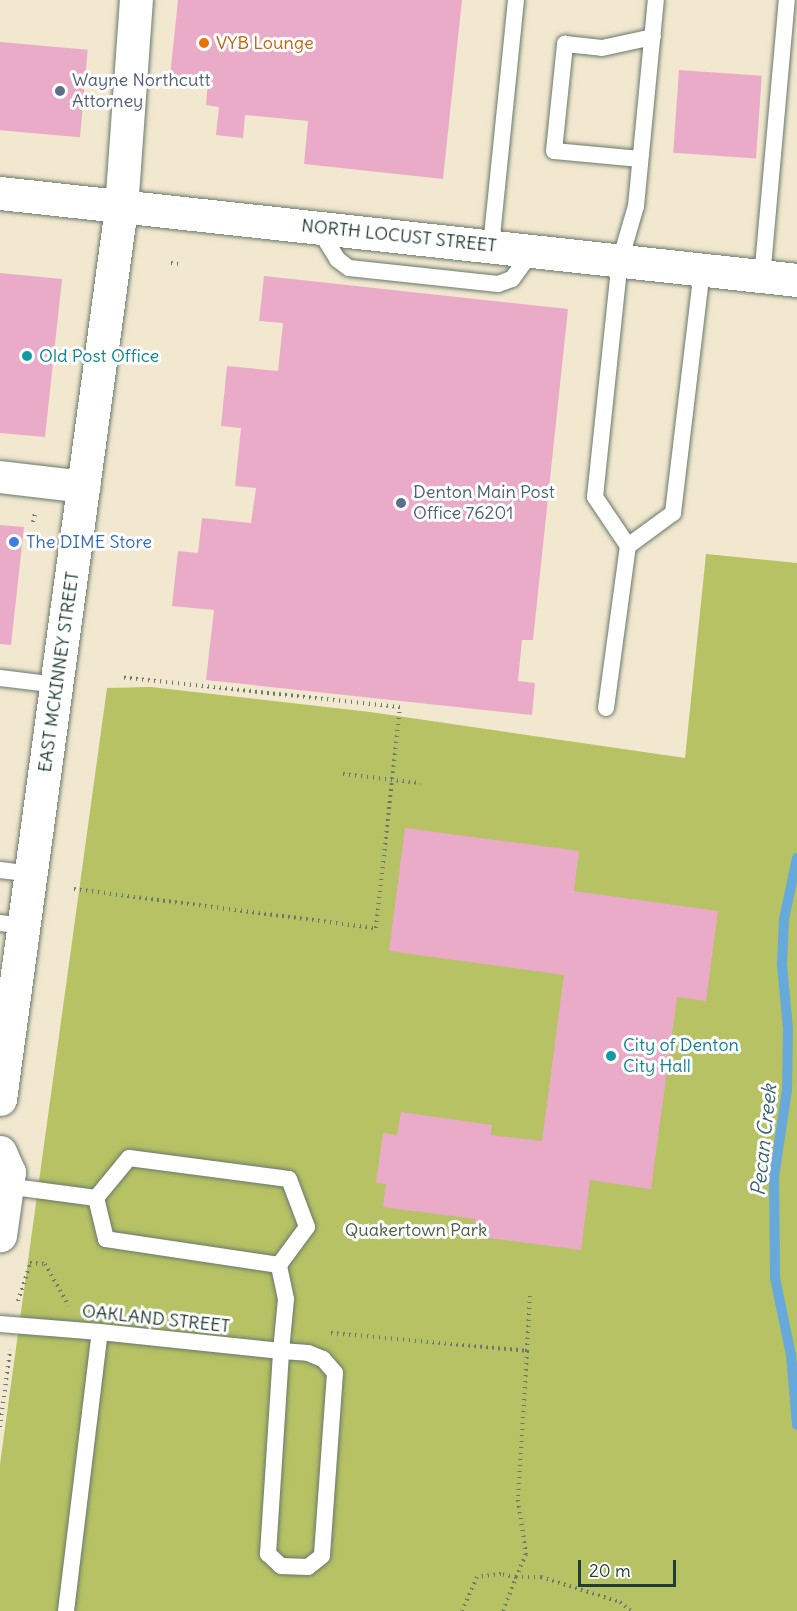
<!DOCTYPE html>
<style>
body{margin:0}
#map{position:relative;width:797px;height:1611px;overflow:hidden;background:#f2e8d0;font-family:Delius,sans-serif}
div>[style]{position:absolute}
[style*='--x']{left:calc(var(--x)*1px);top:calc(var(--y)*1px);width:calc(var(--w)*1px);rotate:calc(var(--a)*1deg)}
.green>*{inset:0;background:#b6c264}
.stream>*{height:10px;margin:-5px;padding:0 5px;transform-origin:5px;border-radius:5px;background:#68a9db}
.building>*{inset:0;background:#eaabc9;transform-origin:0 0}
.path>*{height:4px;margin-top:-2px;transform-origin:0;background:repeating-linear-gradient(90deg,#69796b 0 1.5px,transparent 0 6px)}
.roads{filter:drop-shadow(0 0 2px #69796b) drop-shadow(0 0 2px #69796b)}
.lane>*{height:16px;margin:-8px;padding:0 8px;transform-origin:8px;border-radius:8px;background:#fff}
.street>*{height:32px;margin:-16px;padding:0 16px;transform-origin:16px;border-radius:16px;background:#fff}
.secondary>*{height:33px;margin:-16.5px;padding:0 16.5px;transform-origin:16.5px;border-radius:16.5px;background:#fff}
.dots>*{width:16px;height:16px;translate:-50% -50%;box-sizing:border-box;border:3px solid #fff;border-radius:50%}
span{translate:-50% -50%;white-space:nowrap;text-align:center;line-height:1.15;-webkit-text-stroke:6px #fff;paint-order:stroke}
.food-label{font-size:18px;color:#c56008}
.left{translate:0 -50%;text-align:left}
.service-label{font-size:18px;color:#4e5e75}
.street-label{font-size:18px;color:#1f3d34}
.culture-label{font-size:18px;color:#0d838f}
.shop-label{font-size:18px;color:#366cbe}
.park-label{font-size:18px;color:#455e40}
.water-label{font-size:20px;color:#39636e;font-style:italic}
.scale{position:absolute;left:578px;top:1560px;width:98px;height:27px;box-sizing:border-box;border:3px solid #1f3d34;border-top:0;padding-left:8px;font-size:18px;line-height:21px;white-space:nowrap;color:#1f3d34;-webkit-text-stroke:4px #fff;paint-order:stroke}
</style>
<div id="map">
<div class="green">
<i style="clip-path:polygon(706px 554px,797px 563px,797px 1611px,0 1611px,0 1464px,107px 688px,151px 687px,370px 712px,685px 758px)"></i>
</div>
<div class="stream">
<i style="--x:797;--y:858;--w:62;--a:102"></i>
<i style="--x:784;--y:919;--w:46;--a:92.5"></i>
<i style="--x:782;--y:965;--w:64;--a:84.6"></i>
<i style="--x:788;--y:1029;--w:61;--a:90.9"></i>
<i style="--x:787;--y:1090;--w:88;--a:98.5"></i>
<i style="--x:774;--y:1177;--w:101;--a:89.4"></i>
<i style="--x:775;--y:1278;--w:79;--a:78.3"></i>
<i style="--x:791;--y:1355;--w:70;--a:85.1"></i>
</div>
<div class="building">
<i style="clip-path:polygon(178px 0,462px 0,443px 179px,304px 164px,308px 121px,245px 115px,243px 138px,216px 135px,219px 107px,206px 105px,208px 80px,170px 76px)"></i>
<i style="left:0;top:42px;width:88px;height:88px;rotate:5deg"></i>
<i style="left:679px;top:70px;width:83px;height:83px;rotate:4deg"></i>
<i style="clip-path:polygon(0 273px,62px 279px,45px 437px,0 433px)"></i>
<i style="clip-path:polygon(264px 276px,568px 309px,533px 640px,522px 640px,518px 681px,535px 683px,532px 715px,206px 680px,214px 610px,172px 606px,178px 551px,198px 553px,202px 518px,251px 523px,256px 488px,235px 486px,241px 428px,221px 426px,227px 366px,278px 371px,283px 323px,259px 321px)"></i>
<i style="clip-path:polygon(0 525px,24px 527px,11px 645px,0 644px)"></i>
<i style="clip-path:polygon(405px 828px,579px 851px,574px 891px,718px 911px,706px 1001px,677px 997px,651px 1189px,590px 1180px,581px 1250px,473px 1236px,475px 1219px,383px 1207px,386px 1184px,376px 1183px,383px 1133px,397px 1135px,401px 1112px,492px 1125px,491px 1135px,542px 1141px,564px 975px,389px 951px)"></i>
</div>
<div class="path">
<i style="--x:171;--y:263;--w:7;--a:8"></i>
<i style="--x:33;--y:522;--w:9;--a:-77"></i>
<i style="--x:343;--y:774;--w:78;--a:6.7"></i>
<i style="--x:74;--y:889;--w:305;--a:7.4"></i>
<i style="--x:376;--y:928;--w:222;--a:-83.8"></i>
<i style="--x:400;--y:707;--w:281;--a:-173.9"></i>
<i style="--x:18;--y:1301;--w:40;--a:-72"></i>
<i style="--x:30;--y:1263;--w:15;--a:4"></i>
<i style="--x:45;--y:1264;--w:48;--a:60.3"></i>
<i style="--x:331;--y:1333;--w:197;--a:5.2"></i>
<i style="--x:527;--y:1351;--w:149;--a:93.5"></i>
<i style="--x:518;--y:1500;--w:55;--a:81.6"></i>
<i style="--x:526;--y:1554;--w:25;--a:113"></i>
<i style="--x:516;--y:1577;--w:15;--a:-169"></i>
<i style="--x:501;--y:1574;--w:24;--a:173"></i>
<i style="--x:477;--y:1577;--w:37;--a:114"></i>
<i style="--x:527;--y:1351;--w:55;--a:-86.9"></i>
<i style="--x:0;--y:1427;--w:78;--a:-82.6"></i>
<i style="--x:503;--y:1611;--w:36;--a:-69"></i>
<i style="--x:516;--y:1577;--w:25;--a:0"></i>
<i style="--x:541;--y:1577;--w:83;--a:17.6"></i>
<i style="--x:620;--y:1602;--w:14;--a:39"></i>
</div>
<div class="roads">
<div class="lane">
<i style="--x:640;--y:159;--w:86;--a:-174.7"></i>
<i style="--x:554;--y:151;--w:108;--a:-84.1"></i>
<i style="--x:565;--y:44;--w:37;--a:6"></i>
<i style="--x:602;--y:48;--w:52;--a:-12.2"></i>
<i style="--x:318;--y:228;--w:36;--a:58"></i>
<i style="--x:337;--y:259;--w:15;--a:37"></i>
<i style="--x:349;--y:268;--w:150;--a:6.1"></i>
<i style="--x:498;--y:284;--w:15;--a:-20"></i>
<i style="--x:512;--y:279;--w:34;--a:-54"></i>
<i style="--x:491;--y:246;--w:247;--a:-84.2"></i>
<i style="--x:762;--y:278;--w:279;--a:-84.9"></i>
<i style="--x:628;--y:546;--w:56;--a:-36.3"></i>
<i style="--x:673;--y:513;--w:244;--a:-83.2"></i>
<i style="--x:0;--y:678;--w:57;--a:7"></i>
<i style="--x:606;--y:708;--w:163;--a:-82.3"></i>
<i style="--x:628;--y:546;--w:59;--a:-124"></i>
<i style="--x:595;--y:497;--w:237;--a:-84"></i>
<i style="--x:620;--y:261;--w:57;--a:-73.8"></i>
<i style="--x:636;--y:206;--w:207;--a:-84.5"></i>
<i style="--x:0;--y:870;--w:32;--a:7"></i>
<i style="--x:0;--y:923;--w:26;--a:7"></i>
<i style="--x:129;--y:1158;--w:161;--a:7.5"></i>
<i style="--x:289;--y:1179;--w:51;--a:69.4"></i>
<i style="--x:307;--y:1227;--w:47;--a:126.4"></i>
<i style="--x:279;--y:1265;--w:175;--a:-171.5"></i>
<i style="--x:106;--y:1239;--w:42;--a:-103.7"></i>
<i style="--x:96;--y:1198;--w:52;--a:-50.5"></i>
<i style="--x:6;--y:1186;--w:91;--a:7.6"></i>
<i style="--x:0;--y:1324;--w:100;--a:4.6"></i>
<i style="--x:100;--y:1332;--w:182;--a:6"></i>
<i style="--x:281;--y:1351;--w:27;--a:4"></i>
<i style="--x:308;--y:1353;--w:16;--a:22"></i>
<i style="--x:323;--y:1359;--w:18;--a:49"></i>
<i style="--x:335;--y:1373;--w:183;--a:94.1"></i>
<i style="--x:322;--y:1556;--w:18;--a:142"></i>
<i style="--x:308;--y:1567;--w:27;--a:-178"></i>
<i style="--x:281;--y:1566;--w:18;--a:-137"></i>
<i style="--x:268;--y:1554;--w:203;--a:-86.3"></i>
<i style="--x:281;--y:1351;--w:52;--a:-84.5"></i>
<i style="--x:286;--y:1299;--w:35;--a:-102"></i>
<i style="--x:66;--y:1611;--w:281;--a:-83.1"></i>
</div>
<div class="street">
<i style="--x:0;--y:477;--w:85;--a:6.8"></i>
</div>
<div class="secondary">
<i style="--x:0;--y:193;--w:802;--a:6.23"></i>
<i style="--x:0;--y:1099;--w:899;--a:-82.27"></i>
<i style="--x:121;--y:208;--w:209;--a:-85.9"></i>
<i style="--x:0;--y:1152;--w:22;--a:66"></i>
<i style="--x:9;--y:1172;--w:64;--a:98.1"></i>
</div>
</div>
<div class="dots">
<i style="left:204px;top:43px;background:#e8710a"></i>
<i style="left:60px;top:91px;background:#5c6f8a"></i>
<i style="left:27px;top:356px;background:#0f9aa8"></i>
<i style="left:401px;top:503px;background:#5c6f8a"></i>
<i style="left:14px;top:542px;background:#3f7fe0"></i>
<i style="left:611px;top:1056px;background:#0f9aa8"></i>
</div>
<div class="food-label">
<span class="left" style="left:216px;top:43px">VYB Lounge</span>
</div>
<div class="service-label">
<span class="left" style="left:72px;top:91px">Wayne Northcutt<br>Attorney</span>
<span class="left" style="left:413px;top:503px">Denton Main Post<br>Office 76201</span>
</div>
<div class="street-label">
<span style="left:399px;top:236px;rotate:6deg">NORTH LOCUST STREET</span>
<span style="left:59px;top:672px;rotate:-82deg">EAST MCKINNEY STREET</span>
<span style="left:156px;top:1319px;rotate:6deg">OAKLAND STREET</span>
</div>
<div class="culture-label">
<span class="left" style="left:39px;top:356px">Old Post Office</span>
<span class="left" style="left:623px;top:1056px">City of Denton<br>City Hall</span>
</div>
<div class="shop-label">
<span class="left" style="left:26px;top:542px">The DIME Store</span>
</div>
<div class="park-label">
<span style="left:416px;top:1230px">Quakertown Park</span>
</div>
<div class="water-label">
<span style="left:763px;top:1140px;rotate:-84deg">Pecan Creek</span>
</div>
<div class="scale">20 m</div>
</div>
